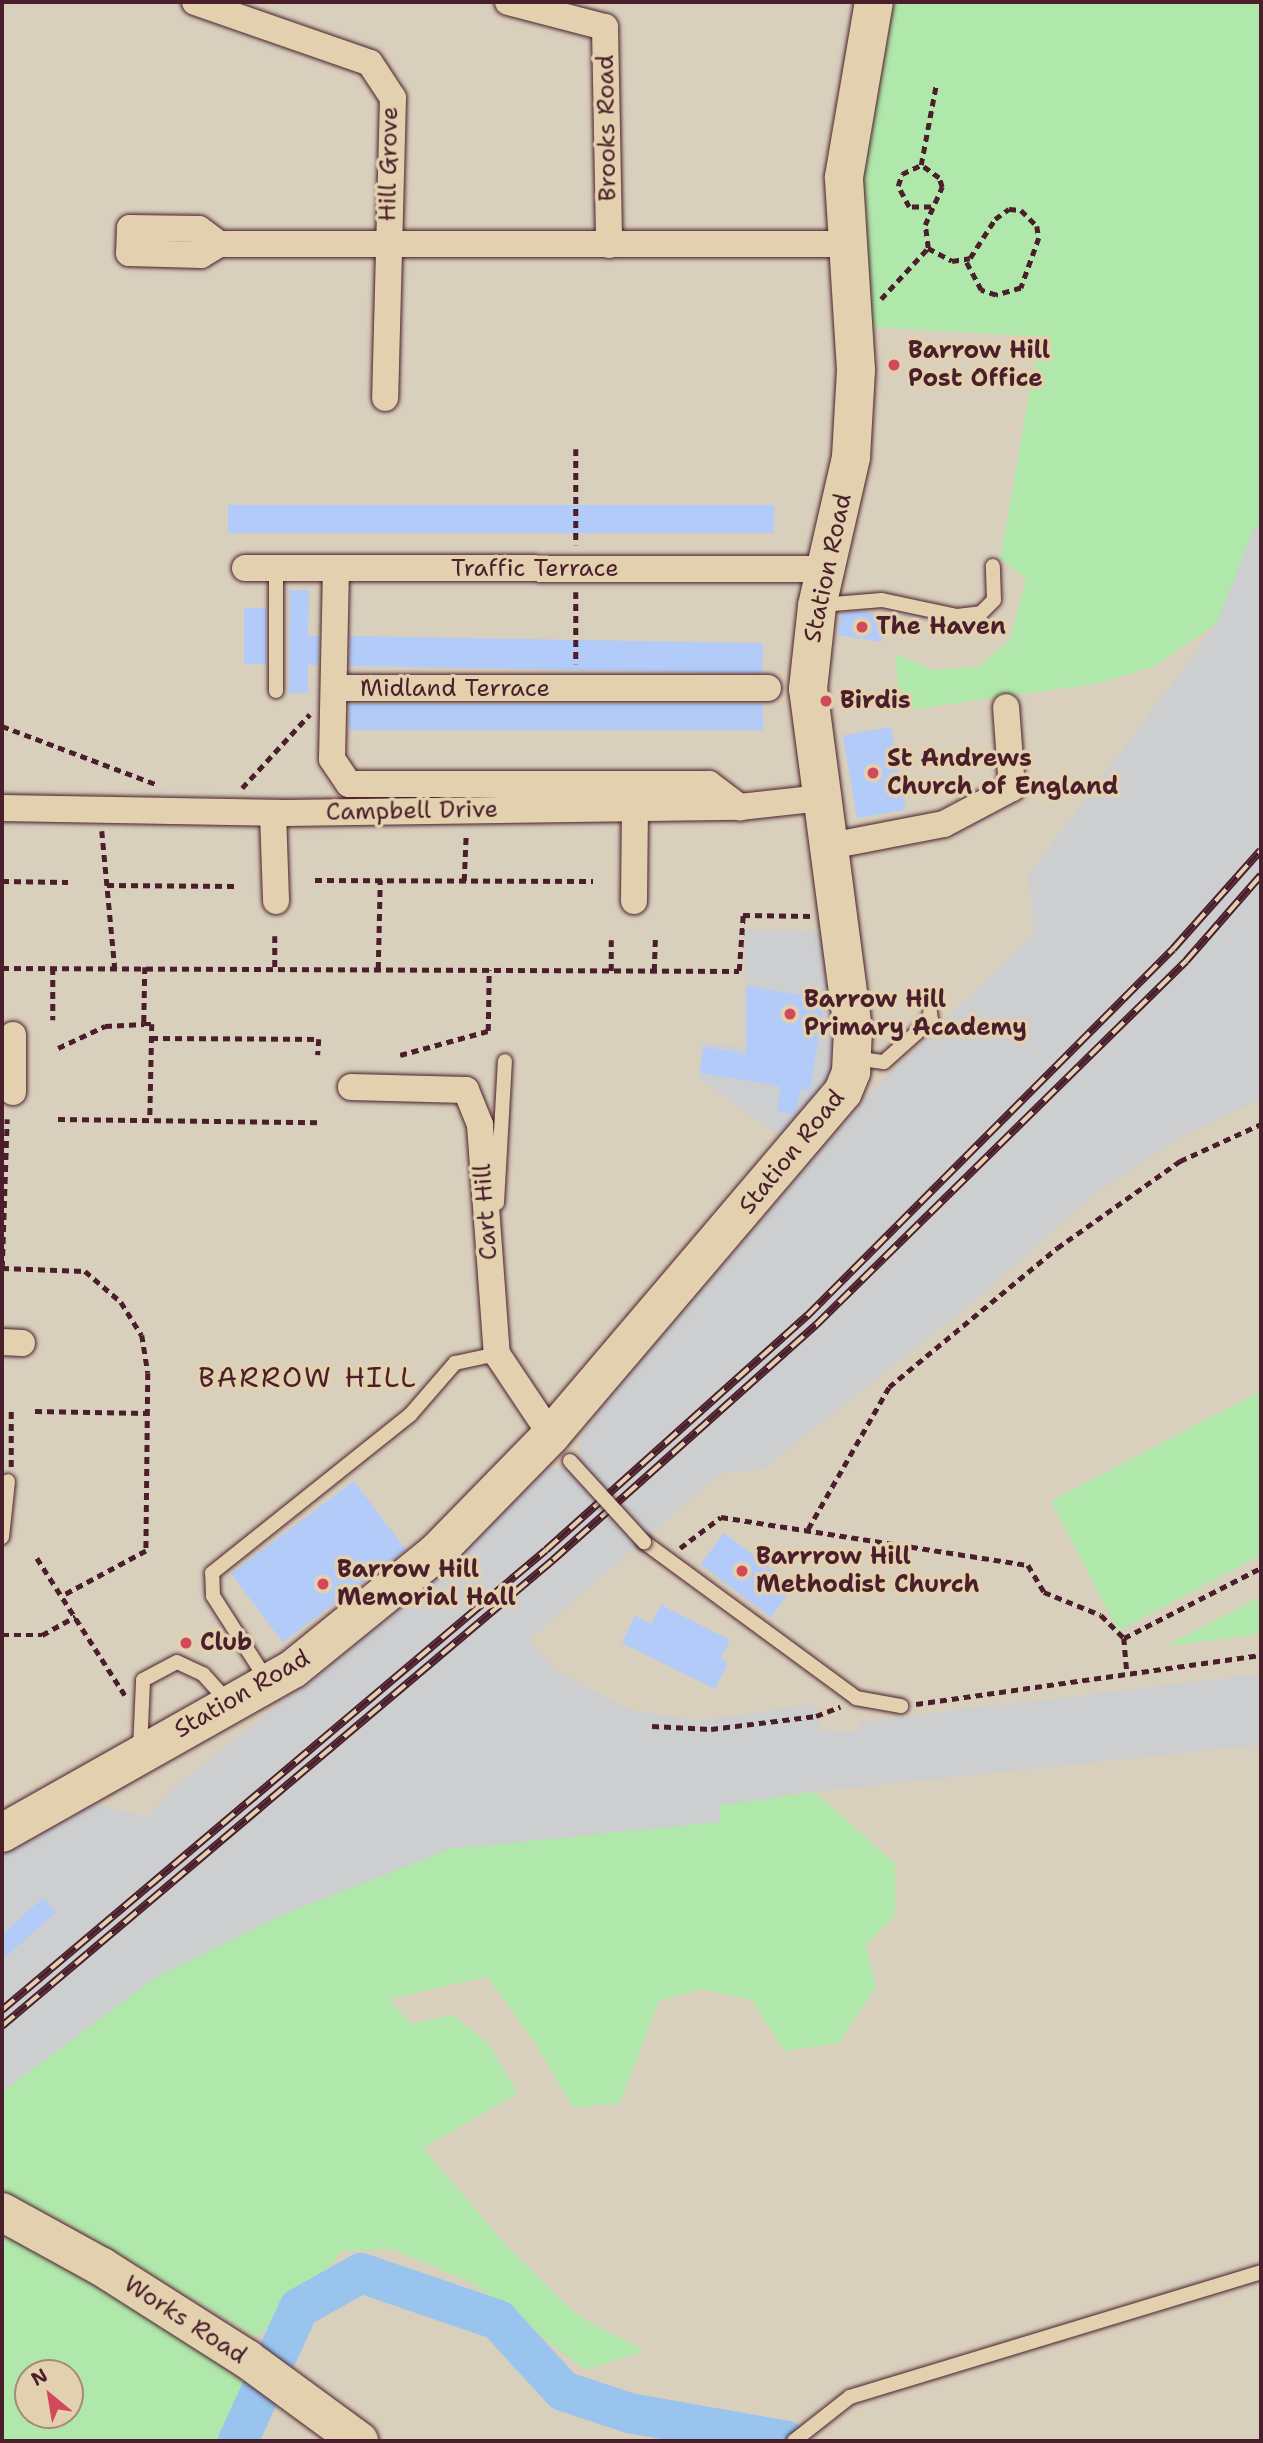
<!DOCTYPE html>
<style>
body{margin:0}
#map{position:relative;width:1263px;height:2443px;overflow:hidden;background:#d9cfbd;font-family:"Shantell Sans",sans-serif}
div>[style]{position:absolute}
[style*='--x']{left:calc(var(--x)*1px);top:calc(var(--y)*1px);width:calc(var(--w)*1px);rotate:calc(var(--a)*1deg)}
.built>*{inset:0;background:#cdcecf}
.green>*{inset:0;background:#b0e7aa}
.river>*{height:40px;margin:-20px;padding:0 20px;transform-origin:20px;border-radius:20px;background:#99c4ee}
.building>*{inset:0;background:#b2cbf9;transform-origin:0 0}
.path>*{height:4.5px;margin-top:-2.25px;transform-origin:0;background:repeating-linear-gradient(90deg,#4a1f2b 0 7px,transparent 0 12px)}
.roads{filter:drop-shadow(0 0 2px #4a1f2b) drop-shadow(0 0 2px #4a1f2b)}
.lane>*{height:14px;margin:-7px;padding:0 7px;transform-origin:7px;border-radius:7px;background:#e3d0ae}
.street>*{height:26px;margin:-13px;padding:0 13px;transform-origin:13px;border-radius:13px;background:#e3d0ae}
.secondary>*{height:38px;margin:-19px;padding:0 19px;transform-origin:19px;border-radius:19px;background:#e3d0ae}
.rail>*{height:8px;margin-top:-4px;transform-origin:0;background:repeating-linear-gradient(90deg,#e3d0ae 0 16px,#4a1f2b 0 32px);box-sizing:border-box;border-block:2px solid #4a1f2b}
.bridges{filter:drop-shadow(0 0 2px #4a1f2b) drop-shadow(0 0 2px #4a1f2b)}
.lane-bridge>*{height:14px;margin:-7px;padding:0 7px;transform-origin:7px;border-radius:7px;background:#e3d0ae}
.dots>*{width:19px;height:19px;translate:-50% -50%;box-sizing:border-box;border:4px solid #e3d0ae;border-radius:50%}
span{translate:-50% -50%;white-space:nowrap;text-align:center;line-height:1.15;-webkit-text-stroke:7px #e3d0ae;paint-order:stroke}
.street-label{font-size:24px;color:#4a1f2b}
.poi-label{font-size:24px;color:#4a1f2b;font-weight:700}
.left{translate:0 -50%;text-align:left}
.quarter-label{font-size:28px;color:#4a1f2b;letter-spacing:2px}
.frame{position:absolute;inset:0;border:4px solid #4a1f2b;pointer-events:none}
.north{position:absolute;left:14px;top:2359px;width:70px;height:70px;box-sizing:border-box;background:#e3d0ae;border:2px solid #a6897a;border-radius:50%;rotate:330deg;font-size:19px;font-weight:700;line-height:28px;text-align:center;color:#4a1f2b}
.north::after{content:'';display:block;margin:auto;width:24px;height:32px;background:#d1495b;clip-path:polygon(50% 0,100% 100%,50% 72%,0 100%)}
</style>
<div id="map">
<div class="built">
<i style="clip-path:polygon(1261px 524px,1261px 1099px,1186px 1134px,1093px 1195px,971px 1304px,763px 1469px,719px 1474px,529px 1640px,555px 1670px,631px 1710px,698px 1721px,813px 1704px,820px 1730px,859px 1732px,859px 1722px,1261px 1674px,1261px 1745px,782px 1795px,721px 1822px,450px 1849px,280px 1916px,156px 1977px,2px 2092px,2px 1856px,88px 1802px,148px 1817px,171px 1790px,383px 1622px,545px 1467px,563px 1469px,580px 1457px,580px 1439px,598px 1410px,872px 1091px,1034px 933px,1029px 874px,1217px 623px,1253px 530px)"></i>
<i style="clip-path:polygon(746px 930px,825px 931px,839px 1064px,783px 1138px,699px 1079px,701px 1042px,746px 1047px)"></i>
</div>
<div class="green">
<i style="clip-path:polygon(882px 2px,1261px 2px,1261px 524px,1253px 531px,1217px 623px,1153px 667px,1096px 684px,900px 711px,895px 654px,933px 670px,978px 667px,1010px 640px,1026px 578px,1000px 559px,1039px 337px,860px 326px,852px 175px)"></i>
<i style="clip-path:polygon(1261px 1391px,1261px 1555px,1118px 1631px,1051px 1501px)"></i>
<i style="clip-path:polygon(1261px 1596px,1261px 1634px,1166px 1646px)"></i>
<i style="clip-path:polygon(815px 1792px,895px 1863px,895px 1916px,866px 1944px,876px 1987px,839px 2043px,784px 2051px,752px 2000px,701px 1989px,659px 2001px,620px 2103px,573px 2108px,534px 2041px,487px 1977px,389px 1999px,411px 2024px,453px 2015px,488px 2043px,518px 2093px,423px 2148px,507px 2246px,577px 2315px,644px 2351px,586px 2370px,476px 2285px,392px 2249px,342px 2251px,297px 2307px,256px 2337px,67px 2223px,2px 2192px,2px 2092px,156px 1977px,280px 1916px,450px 1849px,720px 1822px,720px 1805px)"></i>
<i style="clip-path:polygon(evenodd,2px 2233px,166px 2326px,245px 2383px,215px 2441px,2px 2441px,2px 2233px,28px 2373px,70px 2373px,70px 2415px,28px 2415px,28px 2373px)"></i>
</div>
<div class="river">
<i style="--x:238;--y:2441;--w:146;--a:-65.4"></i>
<i style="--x:299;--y:2308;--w:71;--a:-29.4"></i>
<i style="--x:361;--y:2273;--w:145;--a:18.9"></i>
<i style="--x:498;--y:2320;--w:96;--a:47.5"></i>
<i style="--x:563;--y:2391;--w:70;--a:18.4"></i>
<i style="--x:629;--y:2413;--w:160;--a:10"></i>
</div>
<div class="building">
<i style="left:774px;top:505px;width:28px;height:546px;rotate:90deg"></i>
<i style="clip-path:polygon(290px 590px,309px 590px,308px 636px,319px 636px,318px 665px,308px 665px,308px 693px,289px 693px)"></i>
<i style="left:244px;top:608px;width:22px;height:56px"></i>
<i style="clip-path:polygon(860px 611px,886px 616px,882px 642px,838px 635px,841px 613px)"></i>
<i style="left:350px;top:636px;width:413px;height:30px;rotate:1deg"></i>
<i style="left:349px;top:704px;width:414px;height:26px"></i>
<i style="left:891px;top:727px;width:84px;height:49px;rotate:80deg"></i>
<i style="clip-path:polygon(746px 986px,825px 999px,810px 1090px,801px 1089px,795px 1114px,777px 1111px,781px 1086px,700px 1073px,704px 1047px,746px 1054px)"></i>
<i style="left:354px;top:1481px;width:86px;height:154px;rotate:53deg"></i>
<i style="left:724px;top:1533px;width:88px;height:39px;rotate:37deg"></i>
<i style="clip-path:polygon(661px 1605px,730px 1640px,721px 1659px,728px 1663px,715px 1689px,622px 1643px,635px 1616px,651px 1624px)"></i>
<i style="clip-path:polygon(43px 1898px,56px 1912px,2px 1960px,2px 1935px)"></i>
</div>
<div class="path">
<i style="--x:931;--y:207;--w:22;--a:180"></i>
<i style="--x:909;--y:207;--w:24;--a:-118"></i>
<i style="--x:898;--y:186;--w:13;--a:-72"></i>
<i style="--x:902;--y:174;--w:21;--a:-25"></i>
<i style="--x:921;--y:165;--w:81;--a:-79.4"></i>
<i style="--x:928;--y:248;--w:27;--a:28"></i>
<i style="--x:952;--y:261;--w:18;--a:-9"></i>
<i style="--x:970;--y:258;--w:46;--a:-57.3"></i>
<i style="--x:995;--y:219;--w:17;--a:-36"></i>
<i style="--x:1009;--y:209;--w:12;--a:5"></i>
<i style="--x:1021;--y:210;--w:23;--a:45"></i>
<i style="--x:1037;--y:226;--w:12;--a:81"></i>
<i style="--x:1039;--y:238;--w:53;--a:109.8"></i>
<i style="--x:1021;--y:288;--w:26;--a:164"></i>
<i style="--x:996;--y:295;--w:16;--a:-162"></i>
<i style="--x:981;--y:290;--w:34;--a:-118"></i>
<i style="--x:881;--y:299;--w:69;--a:-47.3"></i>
<i style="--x:928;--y:248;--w:23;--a:-97"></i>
<i style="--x:925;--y:225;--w:42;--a:-65.9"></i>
<i style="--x:942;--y:187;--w:9;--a:-108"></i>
<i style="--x:939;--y:178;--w:22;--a:-144"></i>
<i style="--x:576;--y:449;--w:96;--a:90"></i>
<i style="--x:576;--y:592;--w:72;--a:90"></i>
<i style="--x:2;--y:726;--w:167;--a:20.7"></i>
<i style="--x:242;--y:788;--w:100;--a:-47.4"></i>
<i style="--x:102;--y:831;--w:138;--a:84.6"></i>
<i style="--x:315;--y:880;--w:278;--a:0.2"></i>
<i style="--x:2;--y:881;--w:66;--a:0.9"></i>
<i style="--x:464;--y:881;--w:48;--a:-87.6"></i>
<i style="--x:107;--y:885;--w:130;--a:0.4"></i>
<i style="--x:275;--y:936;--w:32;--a:90"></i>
<i style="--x:145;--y:967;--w:57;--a:91"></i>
<i style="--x:144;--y:1024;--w:8;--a:0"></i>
<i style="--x:152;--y:1024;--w:95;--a:91.2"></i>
<i style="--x:2;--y:968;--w:737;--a:0.23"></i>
<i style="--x:739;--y:971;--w:56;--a:-85.9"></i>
<i style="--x:743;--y:915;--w:68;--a:0.8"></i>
<i style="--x:53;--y:968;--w:52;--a:90"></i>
<i style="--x:378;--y:969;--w:89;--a:-88.7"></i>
<i style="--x:611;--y:971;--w:31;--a:-90"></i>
<i style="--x:654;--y:971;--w:33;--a:-88"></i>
<i style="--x:151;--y:1038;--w:168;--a:0.3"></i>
<i style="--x:319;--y:1039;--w:16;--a:94"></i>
<i style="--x:58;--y:1048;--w:52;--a:-25.1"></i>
<i style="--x:105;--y:1026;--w:39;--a:-3"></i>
<i style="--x:400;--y:1055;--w:91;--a:-15.3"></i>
<i style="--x:488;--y:1031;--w:61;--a:-89.1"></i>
<i style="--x:58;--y:1119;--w:260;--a:0.7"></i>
<i style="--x:2;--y:1268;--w:83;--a:2.1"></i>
<i style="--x:85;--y:1271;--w:48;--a:40.7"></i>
<i style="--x:121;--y:1302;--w:39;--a:58"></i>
<i style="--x:142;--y:1335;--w:38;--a:81"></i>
<i style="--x:148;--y:1373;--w:178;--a:90.6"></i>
<i style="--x:146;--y:1551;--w:95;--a:151.8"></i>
<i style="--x:2;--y:1268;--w:149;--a:-88.1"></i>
<i style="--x:35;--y:1411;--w:112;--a:1"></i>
<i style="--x:11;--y:1467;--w:56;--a:-90"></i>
<i style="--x:808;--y:1529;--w:163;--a:-60.3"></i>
<i style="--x:889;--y:1387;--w:218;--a:-39.6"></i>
<i style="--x:1057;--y:1248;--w:151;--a:-35.3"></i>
<i style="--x:1180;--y:1161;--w:89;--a:-24.6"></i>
<i style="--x:680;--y:1548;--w:51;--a:-37.1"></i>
<i style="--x:721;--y:1517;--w:311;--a:8.9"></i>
<i style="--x:1028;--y:1565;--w:31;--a:59"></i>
<i style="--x:1044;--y:1592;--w:61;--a:22"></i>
<i style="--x:1101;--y:1615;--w:33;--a:45"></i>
<i style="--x:1124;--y:1638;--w:154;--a:-27.1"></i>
<i style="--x:37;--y:1558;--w:163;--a:57.3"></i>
<i style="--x:2;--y:1635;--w:40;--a:0"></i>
<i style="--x:42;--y:1635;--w:38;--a:-29"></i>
<i style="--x:1124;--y:1638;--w:34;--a:85"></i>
<i style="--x:916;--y:1704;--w:348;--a:-8.1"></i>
<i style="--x:652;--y:1726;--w:59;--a:2.9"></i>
<i style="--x:711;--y:1729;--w:106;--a:-7.1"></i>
<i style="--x:816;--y:1716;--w:26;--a:-21"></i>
</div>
<div class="roads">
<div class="lane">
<i style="--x:821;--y:605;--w:61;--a:-4.7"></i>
<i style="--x:882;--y:600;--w:77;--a:12"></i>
<i style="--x:957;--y:616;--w:24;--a:-7"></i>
<i style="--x:981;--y:613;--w:18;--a:-45"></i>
<i style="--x:994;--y:600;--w:34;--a:-92"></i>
<i style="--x:276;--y:691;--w:123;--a:-90"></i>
<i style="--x:854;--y:1058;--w:30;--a:8"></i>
<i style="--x:884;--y:1062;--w:63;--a:-41.8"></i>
<i style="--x:931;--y:1020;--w:7;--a:-98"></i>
<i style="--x:497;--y:1203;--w:142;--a:-86.8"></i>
<i style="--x:2;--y:1537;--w:56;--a:-83.9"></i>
<i style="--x:644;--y:1542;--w:263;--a:36.3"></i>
<i style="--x:856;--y:1698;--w:46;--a:10.1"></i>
<i style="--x:268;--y:1682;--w:102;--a:-122.6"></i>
<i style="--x:213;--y:1596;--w:23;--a:-92"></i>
<i style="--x:212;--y:1573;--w:253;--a:-38.6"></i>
<i style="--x:410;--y:1415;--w:69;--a:-49.1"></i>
<i style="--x:455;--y:1363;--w:43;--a:-12.1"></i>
<i style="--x:140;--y:1750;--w:70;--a:-87.5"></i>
<i style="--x:143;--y:1680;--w:38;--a:-28"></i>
<i style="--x:177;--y:1662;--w:29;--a:25"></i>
<i style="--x:203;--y:1674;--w:38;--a:48"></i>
<i style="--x:794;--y:2441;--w:71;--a:-38.2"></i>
<i style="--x:850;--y:2397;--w:430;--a:-16.9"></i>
</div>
<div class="street">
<i style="--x:195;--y:2;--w:185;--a:19.2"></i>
<i style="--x:370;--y:63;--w:42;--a:56.7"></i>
<i style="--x:393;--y:98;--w:300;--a:91.5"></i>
<i style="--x:508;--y:2;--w:100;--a:14.5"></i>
<i style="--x:605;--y:27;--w:218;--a:88.9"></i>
<i style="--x:219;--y:244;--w:25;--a:-143"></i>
<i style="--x:199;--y:229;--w:69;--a:-179.2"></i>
<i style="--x:130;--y:228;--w:25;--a:92"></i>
<i style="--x:129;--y:253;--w:72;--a:1.6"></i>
<i style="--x:201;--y:255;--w:21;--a:-31"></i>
<i style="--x:219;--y:244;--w:626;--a:0"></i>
<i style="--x:245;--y:568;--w:580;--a:0.1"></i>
<i style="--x:336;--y:568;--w:191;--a:91.2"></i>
<i style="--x:332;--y:759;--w:30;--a:56"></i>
<i style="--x:349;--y:784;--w:360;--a:0"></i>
<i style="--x:709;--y:784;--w:39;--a:37"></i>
<i style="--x:334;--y:688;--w:434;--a:0"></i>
<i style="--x:2;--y:808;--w:284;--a:1"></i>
<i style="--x:286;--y:813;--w:454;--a:-0.8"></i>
<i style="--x:740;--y:807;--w:82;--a:-6.3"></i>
<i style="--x:273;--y:813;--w:88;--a:88"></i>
<i style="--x:830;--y:846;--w:116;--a:-10.9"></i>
<i style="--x:944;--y:824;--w:77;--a:-27.9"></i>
<i style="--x:1012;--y:788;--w:81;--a:-94.2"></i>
<i style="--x:634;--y:901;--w:93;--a:-89.4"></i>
<i style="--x:351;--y:1087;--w:115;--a:1.5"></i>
<i style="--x:466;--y:1090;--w:38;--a:68"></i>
<i style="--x:480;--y:1125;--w:230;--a:85.8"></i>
<i style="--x:497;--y:1354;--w:97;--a:56.3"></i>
<i style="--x:13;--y:1092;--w:57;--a:-90"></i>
<i style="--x:2;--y:1342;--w:20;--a:3"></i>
</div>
<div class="secondary">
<i style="--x:2;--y:1833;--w:334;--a:-29.4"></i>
<i style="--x:293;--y:1669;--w:186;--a:-39.1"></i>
<i style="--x:437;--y:1552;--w:163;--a:-45.7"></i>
<i style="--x:551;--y:1435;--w:450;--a:-49.6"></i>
<i style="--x:843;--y:1092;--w:22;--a:-68"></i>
<i style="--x:851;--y:1072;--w:42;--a:-87.3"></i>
<i style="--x:853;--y:1030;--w:344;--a:-97.5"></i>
<i style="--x:808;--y:689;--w:83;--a:-83.8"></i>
<i style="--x:817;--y:606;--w:153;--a:-77.1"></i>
<i style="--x:851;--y:457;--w:87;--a:-86.7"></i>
<i style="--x:856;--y:370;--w:193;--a:-93.6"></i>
<i style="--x:844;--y:177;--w:178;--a:-80.3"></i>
<i style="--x:2;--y:2212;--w:114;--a:28.8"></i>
<i style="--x:102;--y:2267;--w:172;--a:32.4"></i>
<i style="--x:247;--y:2359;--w:139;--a:36.2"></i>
</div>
</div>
<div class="rail">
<i style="--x:2;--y:2010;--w:712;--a:-40.22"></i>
<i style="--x:546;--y:1550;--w:351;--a:-41.9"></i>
<i style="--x:807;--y:1316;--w:518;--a:-45.08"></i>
<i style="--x:1173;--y:949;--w:132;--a:-48.4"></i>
<i style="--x:2;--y:2026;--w:722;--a:-40.22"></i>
<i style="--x:553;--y:1560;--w:353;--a:-41.8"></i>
<i style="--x:816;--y:1325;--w:519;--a:-44.53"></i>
<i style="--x:1186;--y:961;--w:114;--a:-48.9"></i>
</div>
<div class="bridges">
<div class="lane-bridge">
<i style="--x:570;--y:1461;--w:110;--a:47.6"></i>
</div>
</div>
<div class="dots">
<i style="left:894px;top:365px;background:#d1495b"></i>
<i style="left:862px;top:627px;background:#d1495b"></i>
<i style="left:826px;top:701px;background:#d1495b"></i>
<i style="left:873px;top:773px;background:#d1495b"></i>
<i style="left:790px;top:1014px;background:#d1495b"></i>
<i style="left:742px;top:1571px;background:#d1495b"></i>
<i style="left:323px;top:1584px;background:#d1495b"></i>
<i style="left:186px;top:1643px;background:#d1495b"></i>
</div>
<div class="street-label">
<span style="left:607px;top:128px;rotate:-91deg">Brooks Road</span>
<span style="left:389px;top:164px;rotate:-89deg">Hill Grove</span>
<span style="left:828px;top:568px;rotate:-78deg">Station Road</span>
<span style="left:535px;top:569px">Traffic Terrace</span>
<span style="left:455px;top:689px">Midland Terrace</span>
<span style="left:412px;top:811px;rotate:-1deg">Campbell Drive</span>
<span style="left:792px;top:1152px;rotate:-51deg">Station Road</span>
<span style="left:486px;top:1212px;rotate:-94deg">Cart Hill</span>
<span style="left:242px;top:1694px;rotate:-30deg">Station Road</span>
<span style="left:185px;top:2320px;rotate:33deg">Works Road</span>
</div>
<div class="poi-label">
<span class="left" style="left:908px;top:365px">Barrow Hill<br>Post Office</span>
<span class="left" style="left:876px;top:627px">The Haven</span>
<span class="left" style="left:840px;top:701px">Birdis</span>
<span class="left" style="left:887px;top:773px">St Andrews<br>Church of England</span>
<span class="left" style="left:804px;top:1014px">Barrow Hill<br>Primary Academy</span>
<span class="left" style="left:756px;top:1571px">Barrrow Hill<br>Methodist Church</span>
<span class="left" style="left:337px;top:1584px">Barrow Hill<br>Memorial Hall</span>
<span class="left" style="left:200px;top:1643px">Club</span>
</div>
<div class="quarter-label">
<span style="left:308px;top:1377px">BARROW HILL</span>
</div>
<div class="frame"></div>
<div class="north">N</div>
</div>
